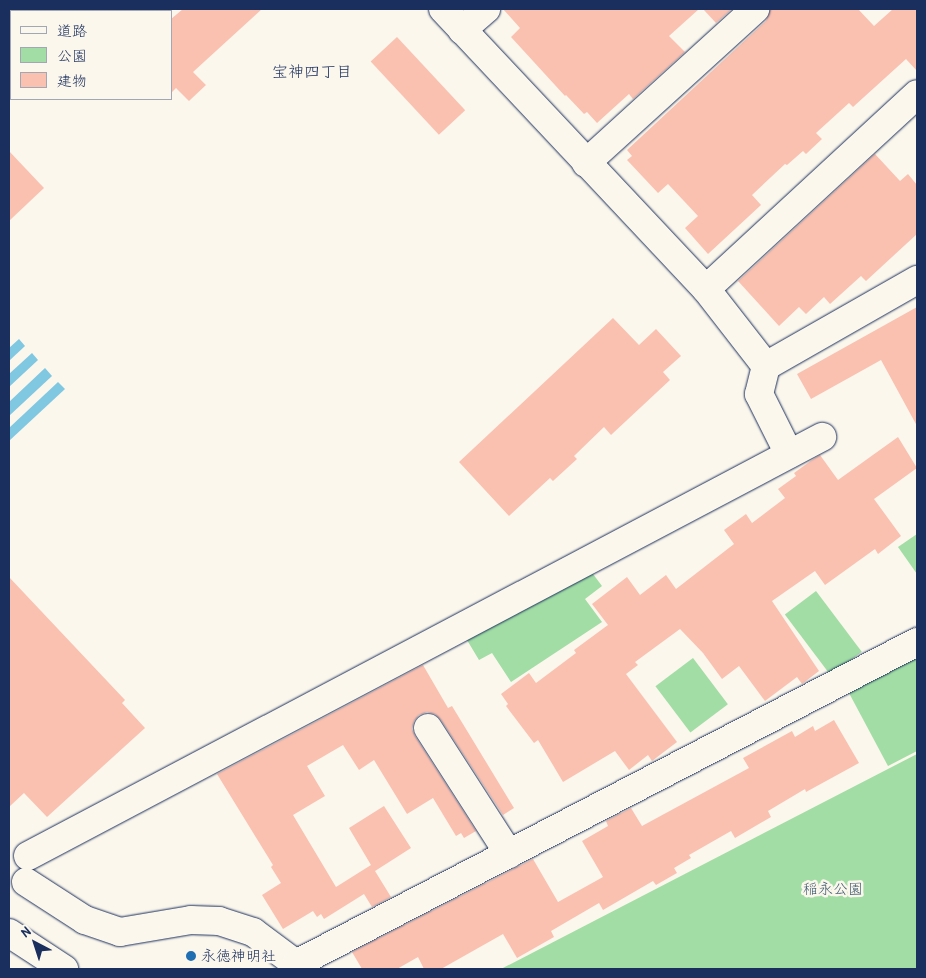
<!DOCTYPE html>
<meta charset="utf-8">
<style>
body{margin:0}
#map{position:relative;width:926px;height:978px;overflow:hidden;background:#fbf7ec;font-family:"Patrick Hand","Klee One",sans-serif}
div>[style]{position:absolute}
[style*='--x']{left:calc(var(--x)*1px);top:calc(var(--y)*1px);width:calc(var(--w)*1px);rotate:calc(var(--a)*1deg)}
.green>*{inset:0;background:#a1dda4;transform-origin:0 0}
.water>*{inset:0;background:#80c7e1}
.building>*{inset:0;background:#fac1b1;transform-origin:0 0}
.roads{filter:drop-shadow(0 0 1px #1b2f5e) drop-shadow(0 0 1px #1b2f5e)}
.minor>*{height:28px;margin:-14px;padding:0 14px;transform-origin:14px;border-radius:14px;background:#fbf7ec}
.dots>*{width:14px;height:14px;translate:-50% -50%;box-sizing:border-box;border:2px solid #fbf7ec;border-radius:50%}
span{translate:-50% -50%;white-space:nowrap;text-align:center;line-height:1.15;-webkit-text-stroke:5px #fbf7ec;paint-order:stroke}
.park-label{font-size:15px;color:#3c5a70}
.poi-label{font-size:15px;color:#1b2f5e}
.left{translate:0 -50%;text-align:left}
.neighbourhood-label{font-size:16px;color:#1b2f5e}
.frame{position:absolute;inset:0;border:10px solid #1b2f5e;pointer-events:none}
.legend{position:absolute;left:10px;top:10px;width:162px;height:90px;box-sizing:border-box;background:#fbf7ec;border:1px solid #a1a7b3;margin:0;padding:6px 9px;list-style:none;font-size:15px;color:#1b2f5e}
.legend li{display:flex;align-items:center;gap:10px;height:25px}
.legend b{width:25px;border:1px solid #a1a7b3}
.north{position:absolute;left:10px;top:918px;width:50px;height:50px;-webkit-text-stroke:4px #fbf7ec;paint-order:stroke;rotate:320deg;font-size:14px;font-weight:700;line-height:20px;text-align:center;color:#1b2f5e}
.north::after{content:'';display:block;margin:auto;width:18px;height:22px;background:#1b2f5e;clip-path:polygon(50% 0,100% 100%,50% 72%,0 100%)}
</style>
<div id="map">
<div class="green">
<i style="clip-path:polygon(917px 534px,917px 574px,898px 547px)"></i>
<i style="clip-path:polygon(590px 570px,602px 586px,585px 599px,602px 622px,511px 682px,492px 653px,479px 660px,464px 635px)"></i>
<i style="left:816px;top:591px;width:76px;height:39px;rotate:53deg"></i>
<i style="clip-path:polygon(917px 657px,917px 751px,888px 766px,849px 693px)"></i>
<i style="left:693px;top:658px;width:58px;height:47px;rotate:53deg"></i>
<i style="clip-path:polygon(917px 754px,917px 969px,501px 969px)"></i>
</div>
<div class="water">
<i style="clip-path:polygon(19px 339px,25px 346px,9px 361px,9px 348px)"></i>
<i style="clip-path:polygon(32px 353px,38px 360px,9px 387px,9px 374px)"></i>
<i style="clip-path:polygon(45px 368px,52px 376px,9px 416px,9px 402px)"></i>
<i style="clip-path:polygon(58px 382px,65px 389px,9px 441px,9px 428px)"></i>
</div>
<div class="building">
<i style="clip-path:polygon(183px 9px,262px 9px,193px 72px,206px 85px,189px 101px,176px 88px,171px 93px,171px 19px)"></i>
<i style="clip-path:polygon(503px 9px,699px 9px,669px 36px,685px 52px,633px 99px,629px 94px,597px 123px,587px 112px,584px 114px,566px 95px,565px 96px,511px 37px,520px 28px)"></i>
<i style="clip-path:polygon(703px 9px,732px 9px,716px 23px)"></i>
<i style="clip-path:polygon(770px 9px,858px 9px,874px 26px,893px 9px,917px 9px,917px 71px,906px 59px,853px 107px,849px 103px,816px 133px,822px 139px,806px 154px,803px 151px,787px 165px,785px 164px,752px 195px,761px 205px,708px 254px,685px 228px,698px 216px,668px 184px,658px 193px,627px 160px,632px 156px,627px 150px,766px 21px)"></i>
<i style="left:397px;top:37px;width:100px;height:36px;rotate:47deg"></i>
<i style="clip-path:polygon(9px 151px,44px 188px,9px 221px)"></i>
<i style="clip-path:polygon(875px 154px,900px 181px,908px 174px,917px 185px,917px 234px,866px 281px,861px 276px,830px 304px,824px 297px,806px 314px,799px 307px,779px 326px,738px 281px)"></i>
<i style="clip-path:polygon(917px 307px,917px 426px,881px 360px,811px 399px,797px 374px)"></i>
<i style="clip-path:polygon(613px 318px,639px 345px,656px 329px,681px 356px,663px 372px,670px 380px,611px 435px,604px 427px,574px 456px,577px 459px,553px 481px,550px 478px,509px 516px,459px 462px)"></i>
<i style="clip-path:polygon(898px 437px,917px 468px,874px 499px,901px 536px,878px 554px,875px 549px,825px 585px,815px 571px,772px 601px,819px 671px,802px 684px,797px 677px,765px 701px,739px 666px,722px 679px,703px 653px,680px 629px,635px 662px,638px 665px,626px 674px,677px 742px,652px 761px,648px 755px,629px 770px,615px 751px,563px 782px,538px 740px,534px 743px,506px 706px,508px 704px,501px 694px,529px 673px,536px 683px,576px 653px,574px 650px,608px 625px,592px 604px,627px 577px,640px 595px,666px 575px,676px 589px,734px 544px,724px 530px,746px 514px,752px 523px,785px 498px,778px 489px,796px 476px,794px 473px,812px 460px,820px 455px,838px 480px)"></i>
<i style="clip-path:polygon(9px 577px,125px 700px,122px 703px,145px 728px,47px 817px,24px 793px,9px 807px)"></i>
<i style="clip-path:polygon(423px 665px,448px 708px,452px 706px,514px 808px,503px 815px,441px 720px,435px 714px,427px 712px,419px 715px,414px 721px,412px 729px,415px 736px,476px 831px,464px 838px,461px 833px,456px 836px,433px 798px,407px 814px,374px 760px,359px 770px,343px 745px,307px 766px,325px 796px,293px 815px,336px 887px,371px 865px,349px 828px,384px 806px,411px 848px,375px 871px,391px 897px,372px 907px,364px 894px,324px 919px,321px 914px,317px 917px,313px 911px,283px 929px,262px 895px,281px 883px,271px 867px,273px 865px,217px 774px)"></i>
<i style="clip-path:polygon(834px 720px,859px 763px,806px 792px,805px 789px,768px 811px,771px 817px,735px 838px,731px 831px,689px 855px,691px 858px,674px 868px,677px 873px,656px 885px,653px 881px,603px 910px,599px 903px,551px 931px,554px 937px,517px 958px,503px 934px,441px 969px,424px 969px,418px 957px,397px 969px,362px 969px,352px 952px,533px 859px,558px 902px,603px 877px,582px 841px,608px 826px,606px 821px,631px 808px,642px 826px,749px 768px,743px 758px,792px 731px,795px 737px,813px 726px,815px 731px)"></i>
</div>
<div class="roads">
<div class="minor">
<i style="--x:443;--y:9;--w:384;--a:46.8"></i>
<i style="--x:706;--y:289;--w:98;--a:52.1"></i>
<i style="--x:766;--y:366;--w:29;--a:104"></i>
<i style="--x:759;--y:394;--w:67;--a:63.4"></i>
<i style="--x:462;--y:30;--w:32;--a:-41"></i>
<i style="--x:586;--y:163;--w:229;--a:-42.3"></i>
<i style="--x:706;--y:289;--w:287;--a:-42.7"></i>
<i style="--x:766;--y:366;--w:174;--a:-29.7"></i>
<i style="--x:428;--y:728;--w:150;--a:57.3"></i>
<i style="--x:28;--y:856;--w:898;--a:-27.82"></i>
<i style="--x:26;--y:882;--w:70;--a:32.8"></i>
<i style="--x:85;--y:920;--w:37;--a:19"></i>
<i style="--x:120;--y:932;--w:72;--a:-9.6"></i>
<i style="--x:191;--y:920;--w:28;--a:2"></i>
<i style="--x:219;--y:921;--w:36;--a:18"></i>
<i style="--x:253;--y:932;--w:54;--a:36.7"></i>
<i style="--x:296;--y:964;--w:700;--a:-27.41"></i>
<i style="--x:9;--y:933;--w:66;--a:33.2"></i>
</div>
</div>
<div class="dots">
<i style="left:191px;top:956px;background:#1f6fb2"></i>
</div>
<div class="park-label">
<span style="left:833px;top:889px">稲永公園</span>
</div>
<div class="poi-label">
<span class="left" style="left:201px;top:956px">永徳神明社</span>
</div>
<div class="neighbourhood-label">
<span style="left:312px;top:71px">宝神四丁目</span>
</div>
<div class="frame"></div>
<ul class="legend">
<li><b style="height:6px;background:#fbf7ec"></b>道路</li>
<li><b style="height:14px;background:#a1dda4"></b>公園</li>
<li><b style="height:14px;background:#fac1b1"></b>建物</li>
</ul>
<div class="north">N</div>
</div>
